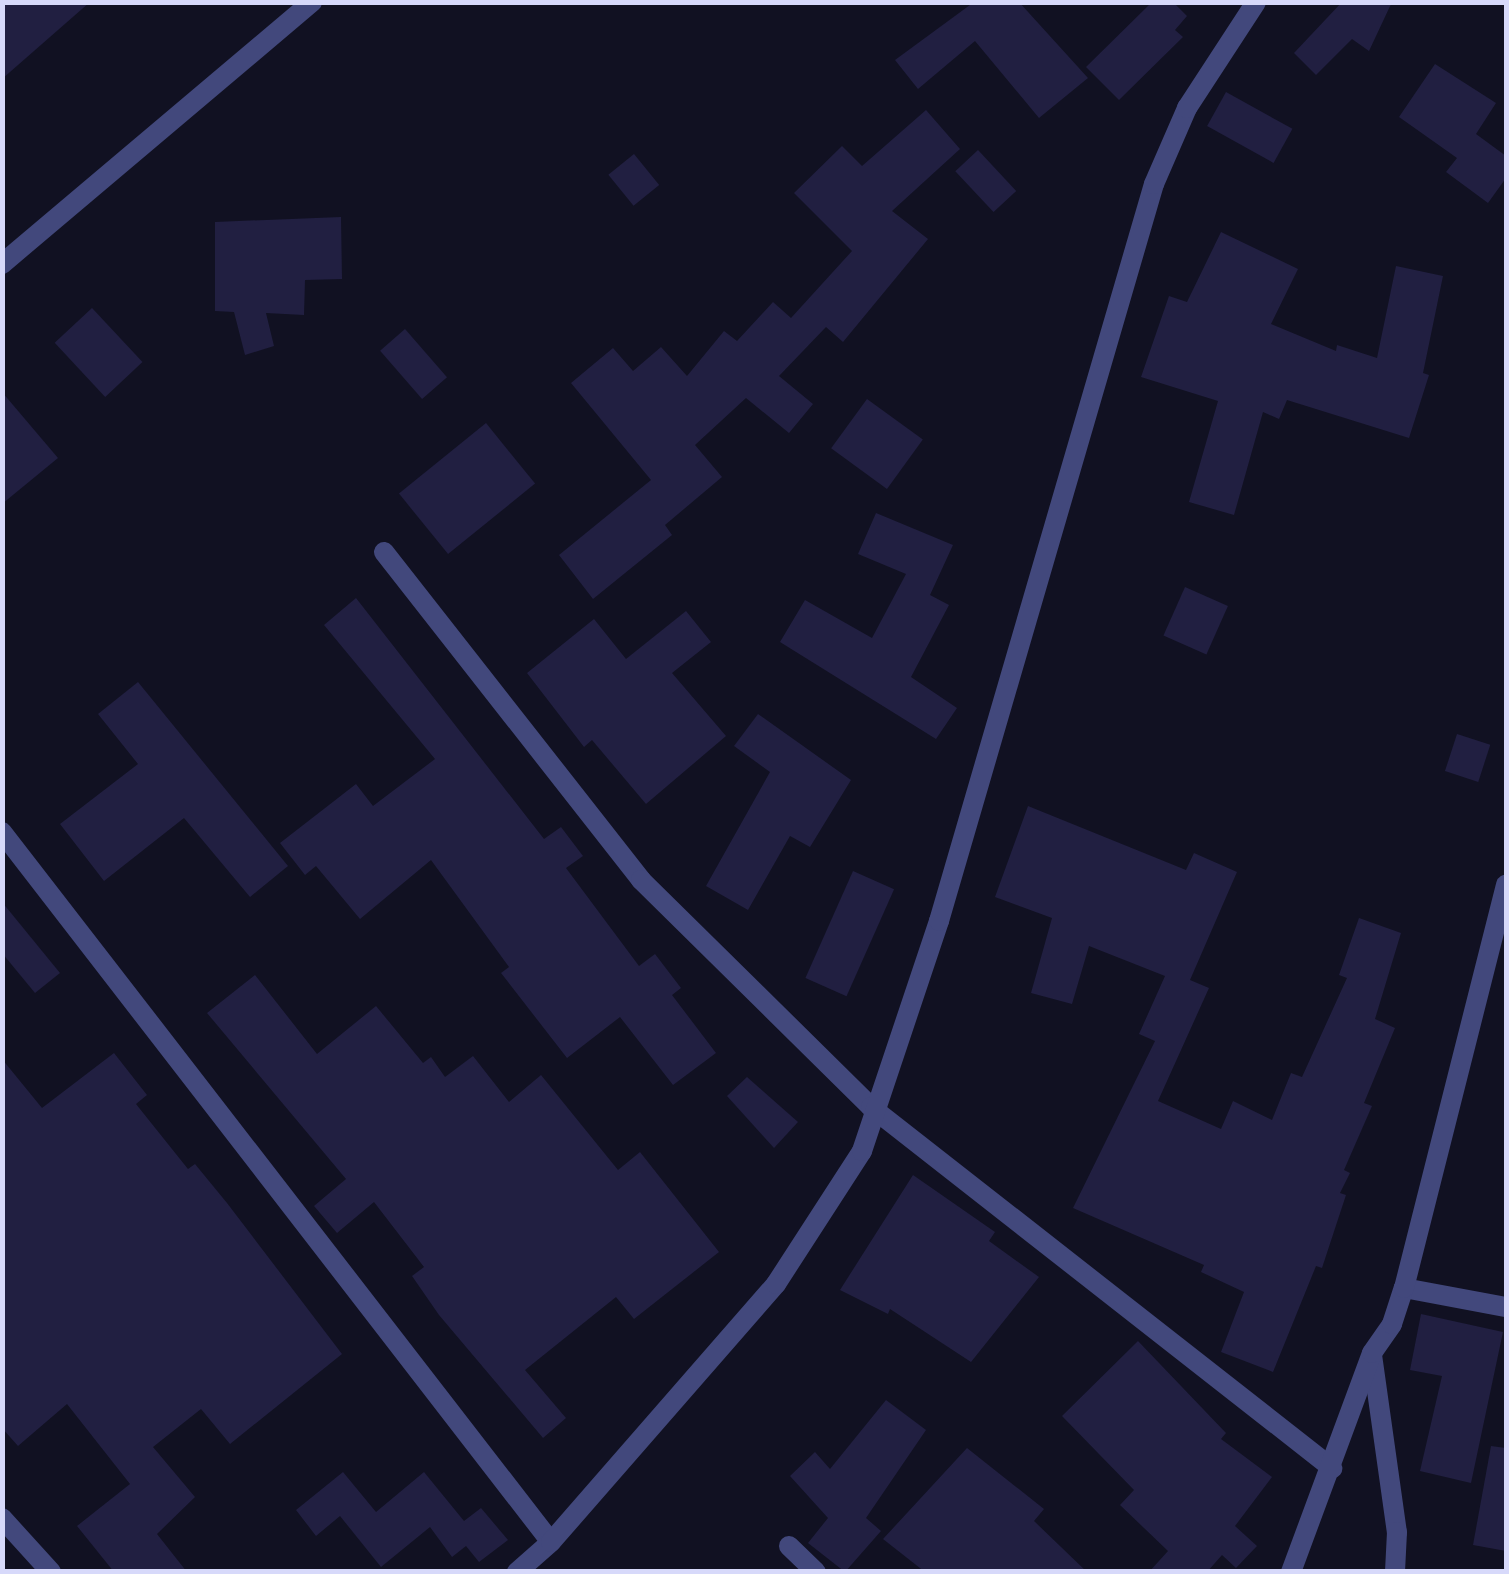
<!DOCTYPE html>
<style>
body{margin:0}
#map{position:relative;width:1509px;height:1574px;overflow:hidden;background:#112;font-family:Ubuntu,sans-serif}
div>[style]{position:absolute}
[style*='--x']{left:calc(var(--x)*1px);top:calc(var(--y)*1px);width:calc(var(--w)*1px);rotate:calc(var(--a)*1deg)}
.building>*{inset:0;background:#211f41;transform-origin:0 0}
.street>*{height:20px;margin:-10px;padding:0 10px;transform-origin:10px;border-radius:10px;background:#42487c}
span{translate:-50% -50%;white-space:nowrap;text-align:center;line-height:1.15;-webkit-text-stroke:8px #112;paint-order:stroke}
.frame{position:absolute;inset:0;border:5px solid #d7d9fa;pointer-events:none}
</style>
<div id="map">
<div class="building">
<i style="clip-path:polygon(2px 2px,90px 2px,2px 79px)"></i>
<i style="clip-path:polygon(974px 2px,1019px 2px,1088px 78px,1039px 118px,975px 41px,918px 89px,895px 60px)"></i>
<i style="clip-path:polygon(1152px 2px,1173px 2px,1187px 16px,1175px 30px,1183px 37px,1119px 100px,1086px 67px)"></i>
<i style="clip-path:polygon(1342px 2px,1392px 2px,1369px 51px,1352px 39px,1316px 75px,1294px 53px)"></i>
<i style="clip-path:polygon(1435px 64px,1496px 103px,1476px 134px,1506px 156px,1506px 178px,1488px 203px,1446px 172px,1457px 158px,1399px 117px)"></i>
<i style="left:1226px;top:92px;width:76px;height:39px;rotate:29deg"></i>
<i style="clip-path:polygon(926px 110px,960px 149px,892px 211px,928px 239px,843px 342px,826px 327px,779px 376px,813px 404px,789px 433px,746px 398px,695px 445px,722px 477px,665px 525px,672px 535px,593px 599px,559px 555px,651px 480px,571px 383px,613px 348px,633px 371px,661px 347px,687px 376px,724px 331px,737px 341px,773px 302px,791px 318px,852px 251px,794px 193px,842px 146px,862px 166px)"></i>
<i style="left:978px;top:150px;width:56px;height:31px;rotate:47deg"></i>
<i style="left:634px;top:154px;width:40px;height:33px;rotate:51deg"></i>
<i style="clip-path:polygon(341px 217px,342px 279px,305px 280px,304px 315px,266px 313px,274px 346px,245px 355px,234px 312px,215px 311px,215px 222px)"></i>
<i style="clip-path:polygon(1221px 232px,1298px 269px,1271px 324px,1336px 351px,1337px 345px,1377px 358px,1396px 266px,1443px 276px,1423px 373px,1429px 375px,1409px 438px,1287px 400px,1279px 419px,1263px 412px,1234px 515px,1189px 502px,1218px 401px,1141px 377px,1169px 296px,1187px 302px)"></i>
<i style="left:92px;top:308px;width:74px;height:51px;rotate:47deg"></i>
<i style="left:405px;top:329px;width:64px;height:33px;rotate:49deg"></i>
<i style="clip-path:polygon(2px 392px,58px 458px,2px 504px)"></i>
<i style="left:867px;top:399px;width:69px;height:61px;rotate:36deg"></i>
<i style="left:486px;top:423px;width:78px;height:112px;rotate:51deg"></i>
<i style="clip-path:polygon(876px 513px,953px 545px,930px 595px,949px 605px,911px 677px,957px 708px,936px 739px,780px 642px,805px 600px,872px 638px,906px 574px,858px 554px)"></i>
<i style="left:1185px;top:587px;width:47px;height:53px;rotate:24deg"></i>
<i style="clip-path:polygon(356px 598px,544px 839px,561px 827px,583px 856px,566px 868px,639px 966px,655px 954px,681px 988px,672px 995px,716px 1053px,673px 1085px,620px 1017px,567px 1058px,501px 973px,509px 967px,431px 860px,360px 919px,316px 866px,305px 875px,280px 843px,356px 784px,373px 806px,435px 759px,324px 625px)"></i>
<i style="clip-path:polygon(686px 611px,711px 642px,672px 673px,726px 736px,646px 804px,592px 740px,584px 747px,527px 673px,594px 619px,626px 659px)"></i>
<i style="clip-path:polygon(138px 682px,288px 866px,250px 897px,184px 818px,104px 881px,60px 824px,138px 764px,98px 714px)"></i>
<i style="clip-path:polygon(758px 714px,851px 780px,810px 847px,790px 836px,748px 910px,706px 886px,770px 772px,734px 746px)"></i>
<i style="left:1457px;top:734px;width:35px;height:39px;rotate:18deg"></i>
<i style="clip-path:polygon(1028px 806px,1186px 870px,1194px 853px,1237px 872px,1190px 980px,1209px 988px,1158px 1101px,1221px 1129px,1233px 1101px,1272px 1120px,1291px 1073px,1302px 1077px,1347px 978px,1339px 975px,1359px 918px,1401px 933px,1375px 1019px,1395px 1028px,1364px 1103px,1372px 1106px,1344px 1170px,1350px 1173px,1340px 1193px,1346px 1195px,1322px 1268px,1316px 1266px,1273px 1372px,1221px 1352px,1244px 1292px,1201px 1272px,1204px 1265px,1073px 1208px,1155px 1041px,1139px 1034px,1165px 976px,1089px 946px,1072px 1004px,1031px 993px,1052px 918px,995px 897px)"></i>
<i style="left:853px;top:871px;width:45px;height:117px;rotate:24deg"></i>
<i style="clip-path:polygon(2px 902px,60px 973px,35px 993px,2px 953px)"></i>
<i style="clip-path:polygon(255px 975px,317px 1054px,376px 1006px,423px 1063px,431px 1057px,445px 1077px,473px 1056px,509px 1102px,541px 1075px,618px 1170px,640px 1152px,719px 1252px,634px 1319px,616px 1297px,525px 1370px,566px 1418px,543px 1438px,439px 1315px,412px 1276px,424px 1267px,374px 1202px,337px 1233px,314px 1206px,346px 1179px,207px 1013px)"></i>
<i style="clip-path:polygon(114px 1053px,147px 1095px,136px 1104px,188px 1169px,195px 1164px,227px 1203px,342px 1354px,230px 1444px,201px 1409px,153px 1447px,195px 1497px,157px 1534px,187px 1572px,114px 1572px,77px 1526px,130px 1484px,67px 1404px,18px 1446px,2px 1428px,2px 1059px,42px 1108px)"></i>
<i style="clip-path:polygon(747px 1077px,798px 1122px,774px 1148px,727px 1096px)"></i>
<i style="clip-path:polygon(913px 1175px,995px 1232px,989px 1241px,1039px 1277px,971px 1362px,890px 1309px,888px 1314px,840px 1290px)"></i>
<i style="clip-path:polygon(1421px 1314px,1503px 1332px,1471px 1483px,1420px 1471px,1442px 1376px,1410px 1370px)"></i>
<i style="clip-path:polygon(1138px 1341px,1226px 1433px,1221px 1439px,1272px 1477px,1235px 1526px,1257px 1546px,1236px 1568px,1222px 1555px,1207px 1572px,1149px 1572px,1168px 1551px,1120px 1505px,1134px 1490px,1062px 1416px)"></i>
<i style="clip-path:polygon(886px 1400px,926px 1430px,866px 1518px,881px 1531px,845px 1572px,808px 1543px,828px 1518px,790px 1476px,815px 1452px,830px 1469px)"></i>
<i style="clip-path:polygon(1491px 1446px,1506px 1448px,1506px 1551px,1473px 1545px)"></i>
<i style="clip-path:polygon(967px 1448px,1044px 1509px,1034px 1521px,1087px 1572px,925px 1572px,883px 1539px)"></i>
<i style="clip-path:polygon(343px 1472px,376px 1512px,424px 1472px,464px 1521px,481px 1508px,508px 1540px,479px 1562px,466px 1546px,452px 1557px,430px 1527px,381px 1567px,340px 1516px,316px 1536px,296px 1510px)"></i>
</div>
<div class="street">
<i style="--x:2;--y:264;--w:406;--a:-40.2"></i>
<i style="--x:384;--y:552;--w:417;--a:51.9"></i>
<i style="--x:641;--y:880;--w:323;--a:44.6"></i>
<i style="--x:871;--y:1107;--w:586;--a:38.06"></i>
<i style="--x:2;--y:832;--w:897;--a:52.29"></i>
<i style="--x:1404;--y:1288;--w:104;--a:10.6"></i>
<i style="--x:1372;--y:1355;--w:179;--a:82"></i>
<i style="--x:1397;--y:1532;--w:40;--a:92.9"></i>
<i style="--x:2;--y:1518;--w:73;--a:47.8"></i>
<i style="--x:789;--y:1546;--w:37;--a:44"></i>
<i style="--x:517;--y:1572;--w:45;--a:-41.4"></i>
<i style="--x:551;--y:1542;--w:342;--a:-48.9"></i>
<i style="--x:776;--y:1284;--w:158;--a:-57.1"></i>
<i style="--x:862;--y:1151;--w:243;--a:-71.5"></i>
<i style="--x:939;--y:921;--w:768;--a:-73.74"></i>
<i style="--x:1154;--y:184;--w:83;--a:-66.5"></i>
<i style="--x:1187;--y:108;--w:126;--a:-56.9"></i>
<i style="--x:1291;--y:1572;--w:233;--a:-69.7"></i>
<i style="--x:1372;--y:1353;--w:35;--a:-55"></i>
<i style="--x:1392;--y:1324;--w:38;--a:-72"></i>
<i style="--x:1404;--y:1288;--w:416;--a:-75.8"></i>
</div>
<div class="frame"></div>
</div>
